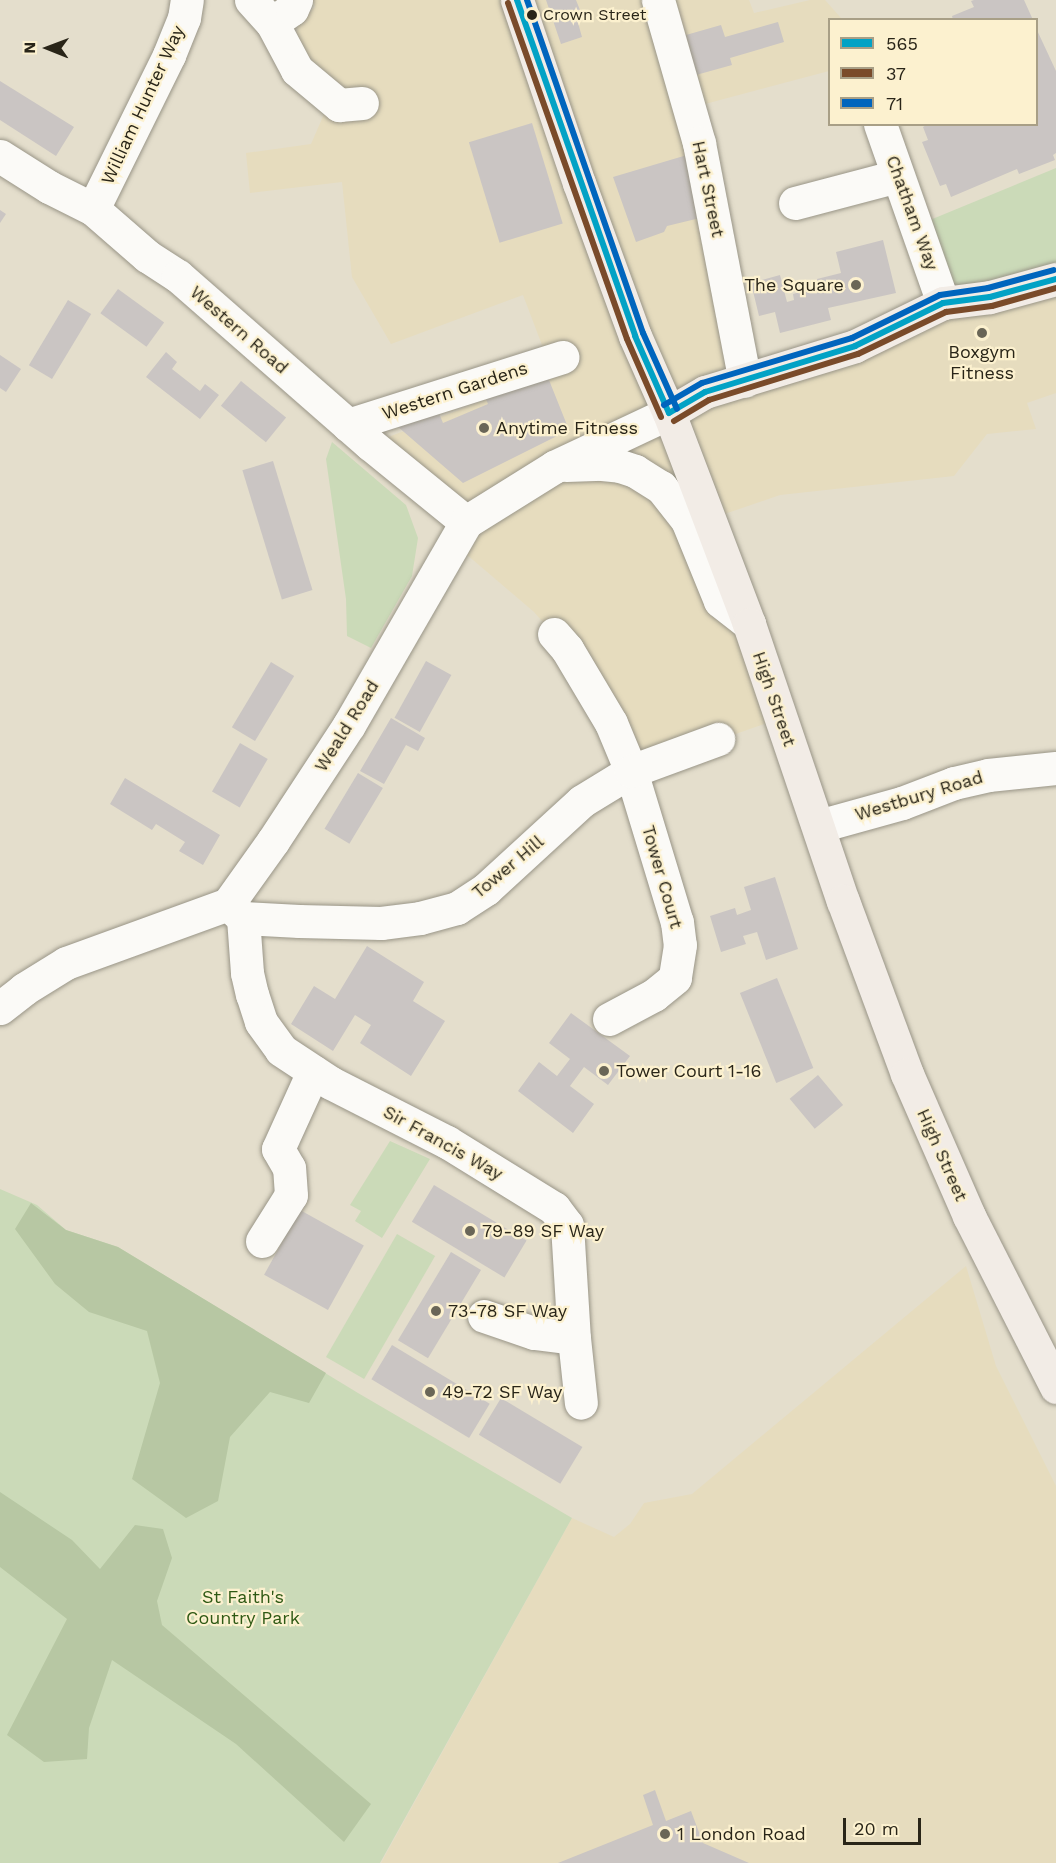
<!DOCTYPE html>
<style>
body{margin:0}
#map{position:relative;width:1056px;height:1863px;overflow:hidden;background:#e4decc;font-family:"Work Sans",sans-serif}
div>[style]{position:absolute}
[style*='--x']{left:calc(var(--x)*1px);top:calc(var(--y)*1px);width:calc(var(--w)*1px);rotate:calc(var(--a)*1deg)}
.built>*{inset:0;background:#e6dcbe}
.green>*{inset:0;background:#cbdab8;transform-origin:0 0}
.forest>*{inset:0;background:#b7c7a3}
.building>*{inset:0;background:#cac5c3;transform-origin:0 0}
.roads{filter:drop-shadow(0 0 2px #999587) drop-shadow(0 0 2px #999587)}
.minor>*{height:33px;margin:-16.5px;padding:0 16.5px;transform-origin:16.5px;border-radius:16.5px;background:#fbfaf7}
.major>*{height:33px;margin:-16.5px;padding:0 16.5px;transform-origin:16.5px;border-radius:16.5px;background:#f2ece6}
.bus-1>*{height:6px;margin:-3px;padding:0 3px;transform-origin:3px;border-radius:3px;background:#02a2c5}
.bus-2>*{height:6px;margin:-3px;padding:0 3px;transform-origin:3px;border-radius:3px;background:#7a4b2a}
.bus-3>*{height:6px;margin:-3px;padding:0 3px;transform-origin:3px;border-radius:3px;background:#0065bd}
.dots>*{width:16px;height:16px;translate:-50% -50%;box-sizing:border-box;border:3px solid #fcf1cf;border-radius:50%}
span{translate:-50% -50%;white-space:nowrap;text-align:center;line-height:1.15;-webkit-text-stroke:4.5px #fcf1cf;paint-order:stroke}
.bus-label{font-size:16px;color:#292518}
.left{translate:0 -50%;text-align:left}
.street-label{font-size:18px;color:#292518}
.poi-label{font-size:18px;color:#292518}
.right{translate:-100% -50%;text-align:right}
.park-label{font-size:18px;color:#2e5914}
.legend{position:absolute;left:828px;top:18px;width:210px;height:108px;box-sizing:border-box;background:#fcf1cf;border:2px solid #a89f86;margin:0;padding:8px 10px;list-style:none;font-size:18px;color:#292518}
.legend li{display:flex;align-items:center;gap:12px;height:30px}
.legend b{width:30px;border:2px solid #a89f86}
.north{position:absolute;left:18px;top:18px;width:60px;height:60px;-webkit-text-stroke:4px #fcf1cf;paint-order:stroke;rotate:271deg;font-size:16px;font-weight:700;line-height:24px;text-align:center;color:#292518}
.north::after{content:'';display:block;margin:auto;width:21px;height:27px;background:#292518;clip-path:polygon(50% 0,100% 100%,50% 72%,0 100%)}
.scale{position:absolute;left:843px;top:1818px;width:78px;height:27px;box-sizing:border-box;border:3px solid #292518;border-top:0;padding-left:8px;font-size:18px;line-height:21px;white-space:nowrap;color:#292518;-webkit-text-stroke:4px #fcf1cf;paint-order:stroke}
</style>
<div id="map">
<div class="built">
<i style="clip-path:polygon(312px 0,749px 0,754px 13px,810px 0,825px 0,841px 18px,848px 19px,830px 20px,829px 71px,690px 108px,745px 380px,940px 323px,1056px 280px,1056px 393px,1027px 403px,1036px 429px,987px 434px,954px 476px,780px 495px,710px 519px,781px 718px,631px 771px,567px 649px,534px 612px,452px 542px,466px 522px,370px 444px,553px 374px,523px 295px,391px 344px,352px 277px,342px 182px,250px 193px,246px 153px,311px 144px,335px 89px,295px 48px,298px 24px,315px 7px)"></i>
<i style="clip-path:polygon(966px 1266px,996px 1366px,1056px 1486px,1056px 1863px,381px 1863px,572px 1518px,614px 1537px,630px 1524px,644px 1503px,692px 1494px)"></i>
</div>
<div class="green">
<i style="clip-path:polygon(1056px 168px,1056px 279px,954px 287px,913px 227px)"></i>
<i style="clip-path:polygon(332px 442px,406px 505px,418px 538px,412px 576px,371px 648px,347px 636px,346px 599px,326px 459px)"></i>
<i style="clip-path:polygon(390px 1141px,430px 1159px,382px 1238px,355px 1221px,361px 1211px,350px 1205px)"></i>
<i style="clip-path:polygon(0 1189px,37px 1205px,66px 1230px,118px 1247px,358px 1393px,572px 1518px,380px 1863px,0 1863px)"></i>
<i style="left:397px;top:1234px;width:44px;height:142px;rotate:30deg"></i>
</div>
<div class="forest">
<i style="clip-path:polygon(31px 1203px,66px 1230px,118px 1247px,326px 1373px,309px 1403px,270px 1392px,230px 1437px,218px 1501px,186px 1518px,132px 1479px,160px 1383px,147px 1331px,89px 1312px,55px 1284px,15px 1229px)"></i>
<i style="clip-path:polygon(0 1492px,72px 1540px,100px 1569px,135px 1525px,163px 1529px,172px 1558px,157px 1601px,162px 1625px,371px 1804px,344px 1842px,236px 1744px,112px 1660px,89px 1728px,87px 1759px,44px 1762px,7px 1735px,67px 1619px,0 1567px)"></i>
</div>
<div class="building">
<i style="clip-path:polygon(546px 0,576px 0,580px 10px,579px 15px,576px 16px,582px 37px,561px 44px)"></i>
<i style="clip-path:polygon(974px 0,1024px 0,1033px 20px,953px 20px,952px 16px,974px 7px,971px 1px)"></i>
<i style="clip-path:polygon(778px 22px,784px 42px,730px 58px,732px 65px,696px 75px,686px 35px,721px 25px,725px 37px)"></i>
<i style="clip-path:polygon(1036px 28px,1056px 71px,1056px 153px,1053px 155px,1055px 160px,1019px 174px,1017px 169px,951px 197px,946px 184px,940px 186px,922px 142px,928px 140px,923px 127px,928px 124px,1036px 124px)"></i>
<i style="clip-path:polygon(0 81px,74px 127px,56px 156px,0 120px)"></i>
<i style="left:532px;top:123px;width:105px;height:66px;rotate:73deg"></i>
<i style="clip-path:polygon(687px 155px,700px 218px,667px 226px,664px 232px,636px 242px,613px 177px)"></i>
<i style="clip-path:polygon(0 210px,6px 214px,0 223px)"></i>
<i style="clip-path:polygon(883px 240px,896px 293px,828px 308px,831px 320px,780px 333px,775px 312px,759px 316px,751px 283px,780px 275px,787px 302px,794px 300px,793px 294px,819px 287px,817px 279px,841px 273px,836px 252px)"></i>
<i style="left:118px;top:289px;width:57px;height:30px;rotate:36deg"></i>
<i style="left:68px;top:300px;width:27px;height:76px;rotate:31deg"></i>
<i style="clip-path:polygon(166px 352px,177px 362px,172px 369px,200px 391px,205px 384px,219px 395px,200px 419px,146px 377px)"></i>
<i style="clip-path:polygon(0 355px,21px 369px,6px 392px,0 388px)"></i>
<i style="clip-path:polygon(545px 370px,569px 430px,463px 483px,397px 426px,436px 406px,443px 423px,488px 404px,483px 392px)"></i>
<i style="left:241px;top:381px;width:58px;height:32px;rotate:39deg"></i>
<i style="left:273px;top:461px;width:135px;height:32px;rotate:73deg"></i>
<i style="left:426px;top:661px;width:29px;height:65px;rotate:29deg"></i>
<i style="left:271px;top:662px;width:27px;height:76px;rotate:31deg"></i>
<i style="clip-path:polygon(391px 718px,425px 738px,418px 751px,406px 745px,384px 784px,360px 771px)"></i>
<i style="left:240px;top:743px;width:32px;height:56px;rotate:30deg"></i>
<i style="left:358px;top:773px;width:29px;height:65px;rotate:31deg"></i>
<i style="clip-path:polygon(125px 778px,220px 835px,203px 865px,179px 851px,185px 842px,156px 824px,152px 830px,110px 804px)"></i>
<i style="clip-path:polygon(775px 877px,798px 949px,766px 960px,757px 932px,743px 936px,746px 944px,721px 952px,710px 916px,735px 908px,737px 915px,751px 910px,744px 887px)"></i>
<i style="clip-path:polygon(367px 946px,424px 982px,413px 1001px,445px 1021px,411px 1076px,360px 1043px,371px 1025px,355px 1015px,333px 1051px,291px 1024px,314px 986px,335px 999px)"></i>
<i style="left:777px;top:978px;width:97px;height:40px;rotate:68deg"></i>
<i style="clip-path:polygon(571px 1013px,630px 1056px,608px 1085px,584px 1067px,570px 1086px,594px 1104px,573px 1133px,518px 1091px,539px 1062px,557px 1076px,570px 1059px,549px 1043px)"></i>
<i style="left:818px;top:1075px;width:39px;height:37px;rotate:50deg"></i>
<i style="left:434px;top:1185px;width:108px;height:43px;rotate:31deg"></i>
<i style="left:300px;top:1210px;width:73px;height:74px;rotate:29deg"></i>
<i style="left:451px;top:1252px;width:35px;height:103px;rotate:31deg"></i>
<i style="left:392px;top:1345px;width:114px;height:40px;rotate:31deg"></i>
<i style="left:501px;top:1398px;width:95px;height:43px;rotate:31deg"></i>
<i style="clip-path:polygon(655px 1790px,666px 1821px,691px 1811px,703px 1843px,749px 1863px,558px 1863px,653px 1825px,643px 1795px)"></i>
</div>
<div class="roads">
<div class="minor">
<i style="--x:251;--y:0;--w:31;--a:48"></i>
<i style="--x:272;--y:23;--w:53;--a:62"></i>
<i style="--x:297;--y:70;--w:55;--a:39.8"></i>
<i style="--x:339;--y:105;--w:23;--a:-5"></i>
<i style="--x:658;--y:0;--w:149;--a:74"></i>
<i style="--x:699;--y:143;--w:242;--a:79.1"></i>
<i style="--x:272;--y:23;--w:24;--a:-35"></i>
<i style="--x:292;--y:9;--w:10;--a:-66"></i>
<i style="--x:880;--y:124;--w:190;--a:70.6"></i>
<i style="--x:0;--y:156;--w:58;--a:32.3"></i>
<i style="--x:49;--y:187;--w:49;--a:26.6"></i>
<i style="--x:93;--y:209;--w:72;--a:41"></i>
<i style="--x:147;--y:256;--w:37;--a:33"></i>
<i style="--x:178;--y:276;--w:255;--a:41.2"></i>
<i style="--x:370;--y:444;--w:124;--a:39.1"></i>
<i style="--x:795;--y:203;--w:106;--a:-14.8"></i>
<i style="--x:93;--y:209;--w:172;--a:-63.7"></i>
<i style="--x:169;--y:55;--w:40;--a:-68"></i>
<i style="--x:184;--y:18;--w:18;--a:-81"></i>
<i style="--x:348;--y:425;--w:225;--a:-17.6"></i>
<i style="--x:566;--y:465;--w:36;--a:-2"></i>
<i style="--x:602;--y:464;--w:18;--a:6"></i>
<i style="--x:620;--y:466;--w:16;--a:18"></i>
<i style="--x:635;--y:471;--w:31;--a:32"></i>
<i style="--x:661;--y:487;--w:42;--a:51.8"></i>
<i style="--x:687;--y:520;--w:87;--a:67.8"></i>
<i style="--x:720;--y:601;--w:37;--a:38"></i>
<i style="--x:554;--y:634;--w:20;--a:49"></i>
<i style="--x:567;--y:649;--w:86;--a:59.3"></i>
<i style="--x:611;--y:723;--w:52;--a:67.4"></i>
<i style="--x:631;--y:771;--w:158;--a:73.1"></i>
<i style="--x:677;--y:922;--w:23;--a:83"></i>
<i style="--x:680;--y:945;--w:33;--a:99"></i>
<i style="--x:675;--y:978;--w:27;--a:141"></i>
<i style="--x:654;--y:995;--w:51;--a:151.9"></i>
<i style="--x:819;--y:826;--w:86;--a:-15.5"></i>
<i style="--x:902;--y:803;--w:56;--a:-21"></i>
<i style="--x:954;--y:783;--w:35;--a:-13"></i>
<i style="--x:988;--y:775;--w:68;--a:-5.9"></i>
<i style="--x:228;--y:904;--w:21;--a:43"></i>
<i style="--x:243;--y:918;--w:56;--a:3.1"></i>
<i style="--x:299;--y:921;--w:82;--a:1.4"></i>
<i style="--x:381;--y:923;--w:39;--a:-7"></i>
<i style="--x:420;--y:918;--w:38;--a:-15"></i>
<i style="--x:457;--y:908;--w:35;--a:-33"></i>
<i style="--x:486;--y:889;--w:130;--a:-42.5"></i>
<i style="--x:582;--y:801;--w:57;--a:-31.5"></i>
<i style="--x:631;--y:771;--w:93;--a:-20.2"></i>
<i style="--x:243;--y:918;--w:55;--a:85.8"></i>
<i style="--x:247;--y:973;--w:22;--a:77"></i>
<i style="--x:252;--y:994;--w:29;--a:72"></i>
<i style="--x:261;--y:1022;--w:34;--a:54"></i>
<i style="--x:281;--y:1050;--w:60;--a:33.4"></i>
<i style="--x:331;--y:1083;--w:130;--a:27"></i>
<i style="--x:447;--y:1142;--w:126;--a:31.7"></i>
<i style="--x:554;--y:1208;--w:21;--a:53"></i>
<i style="--x:567;--y:1225;--w:113;--a:86.5"></i>
<i style="--x:574;--y:1338;--w:65;--a:83.9"></i>
<i style="--x:0;--y:1008;--w:31;--a:-38"></i>
<i style="--x:24;--y:989;--w:49;--a:-31.8"></i>
<i style="--x:66;--y:963;--w:172;--a:-20"></i>
<i style="--x:228;--y:904;--w:77;--a:-54.5"></i>
<i style="--x:273;--y:841;--w:139;--a:-56.8"></i>
<i style="--x:349;--y:725;--w:234;--a:-60"></i>
<i style="--x:466;--y:522;--w:104;--a:-32"></i>
<i style="--x:554;--y:467;--w:127;--a:-25.2"></i>
<i style="--x:262;--y:1241;--w:54;--a:-57.8"></i>
<i style="--x:291;--y:1195;--w:27;--a:-94"></i>
<i style="--x:289;--y:1168;--w:22;--a:-120"></i>
<i style="--x:278;--y:1149;--w:85;--a:-65.6"></i>
<i style="--x:484;--y:1316;--w:53;--a:18.8"></i>
<i style="--x:534;--y:1333;--w:40;--a:7.1"></i>
</div>
<div class="major">
<i style="--x:517;--y:0;--w:193;--a:71.3"></i>
<i style="--x:579;--y:183;--w:163;--a:69.9"></i>
<i style="--x:635;--y:336;--w:84;--a:66.2"></i>
<i style="--x:669;--y:413;--w:226;--a:69.2"></i>
<i style="--x:749;--y:624;--w:293;--a:71.3"></i>
<i style="--x:843;--y:901;--w:184;--a:69.7"></i>
<i style="--x:907;--y:1074;--w:155;--a:66.4"></i>
<i style="--x:969;--y:1216;--w:192;--a:63"></i>
<i style="--x:669;--y:413;--w:42;--a:-30.3"></i>
<i style="--x:705;--y:392;--w:157;--a:-17"></i>
<i style="--x:855;--y:346;--w:98;--a:-26"></i>
<i style="--x:943;--y:303;--w:47;--a:-7.3"></i>
<i style="--x:990;--y:297;--w:68;--a:-15.3"></i>
</div>
</div>
<div class="bus-1">
<i style="--x:517;--y:0;--w:356;--a:70.6"></i>
<i style="--x:635;--y:336;--w:84;--a:66.2"></i>
<i style="--x:669;--y:413;--w:42;--a:-30.3"></i>
<i style="--x:705;--y:392;--w:157;--a:-17"></i>
<i style="--x:855;--y:346;--w:98;--a:-26"></i>
<i style="--x:943;--y:303;--w:47;--a:-7.3"></i>
<i style="--x:990;--y:297;--w:68;--a:-15.3"></i>
</div>
<div class="bus-2">
<i style="--x:508;--y:3;--w:356;--a:70.5"></i>
<i style="--x:627;--y:339;--w:85;--a:66.4"></i>
<i style="--x:674;--y:421;--w:41;--a:-31"></i>
<i style="--x:709;--y:400;--w:156;--a:-17.2"></i>
<i style="--x:858;--y:354;--w:98;--a:-25.5"></i>
<i style="--x:946;--y:312;--w:46;--a:-7.4"></i>
<i style="--x:992;--y:306;--w:66;--a:-15.7"></i>
</div>
<div class="bus-3">
<i style="--x:527;--y:0;--w:353;--a:70.8"></i>
<i style="--x:643;--y:333;--w:83;--a:65.9"></i>
<i style="--x:664;--y:405;--w:44;--a:-30.1"></i>
<i style="--x:702;--y:383;--w:157;--a:-16.7"></i>
<i style="--x:852;--y:338;--w:98;--a:-26"></i>
<i style="--x:940;--y:295;--w:49;--a:-8.3"></i>
<i style="--x:988;--y:288;--w:68;--a:-15.3"></i>
</div>
<div class="dots">
<i style="left:532px;top:15px;background:#292518"></i>
<i style="left:856px;top:285px;background:#6a6657"></i>
<i style="left:982px;top:333px;background:#6a6657"></i>
<i style="left:484px;top:428px;background:#6a6657"></i>
<i style="left:604px;top:1071px;background:#6a6657"></i>
<i style="left:470px;top:1231px;background:#6a6657"></i>
<i style="left:436px;top:1311px;background:#6a6657"></i>
<i style="left:430px;top:1392px;background:#6a6657"></i>
<i style="left:665px;top:1834px;background:#6a6657"></i>
</div>
<div class="bus-label">
<span class="left" style="left:543px;top:15px">Crown Street</span>
</div>
<div class="street-label">
<span style="left:143px;top:105px;rotate:-65deg">William Hunter Way</span>
<span style="left:708px;top:189px;rotate:78deg">Hart Street</span>
<span style="left:912px;top:213px;rotate:70deg">Chatham Way</span>
<span style="left:239px;top:330px;rotate:41deg">Western Road</span>
<span style="left:455px;top:391px;rotate:-18deg">Western Gardens</span>
<span style="left:774px;top:699px;rotate:71deg">High Street</span>
<span style="left:347px;top:726px;rotate:-58deg">Weald Road</span>
<span style="left:919px;top:796px;rotate:-17deg">Westbury Road</span>
<span style="left:508px;top:867px;rotate:-40deg">Tower Hill</span>
<span style="left:662px;top:877px;rotate:74deg">Tower Court</span>
<span style="left:443px;top:1143px;rotate:29deg">Sir Francis Way</span>
<span style="left:942px;top:1155px;rotate:66deg">High Street</span>
</div>
<div class="poi-label">
<span class="right" style="left:844px;top:285px">The Square</span>
<span style="left:982px;top:363px">Boxgym<br>Fitness</span>
<span class="left" style="left:496px;top:428px">Anytime Fitness</span>
<span class="left" style="left:616px;top:1071px">Tower Court 1-16</span>
<span class="left" style="left:482px;top:1231px">79-89 SF Way</span>
<span class="left" style="left:448px;top:1311px">73-78 SF Way</span>
<span class="left" style="left:442px;top:1392px">49-72 SF Way</span>
<span class="left" style="left:677px;top:1834px">1 London Road</span>
</div>
<div class="park-label">
<span style="left:243px;top:1608px">St Faith's<br>Country Park</span>
</div>
<ul class="legend">
<li><b style="height:8px;background:#02a2c5"></b>565</li>
<li><b style="height:8px;background:#7a4b2a"></b>37</li>
<li><b style="height:8px;background:#0065bd"></b>71</li>
</ul>
<div class="north">N</div>
<div class="scale">20 m</div>
</div>
